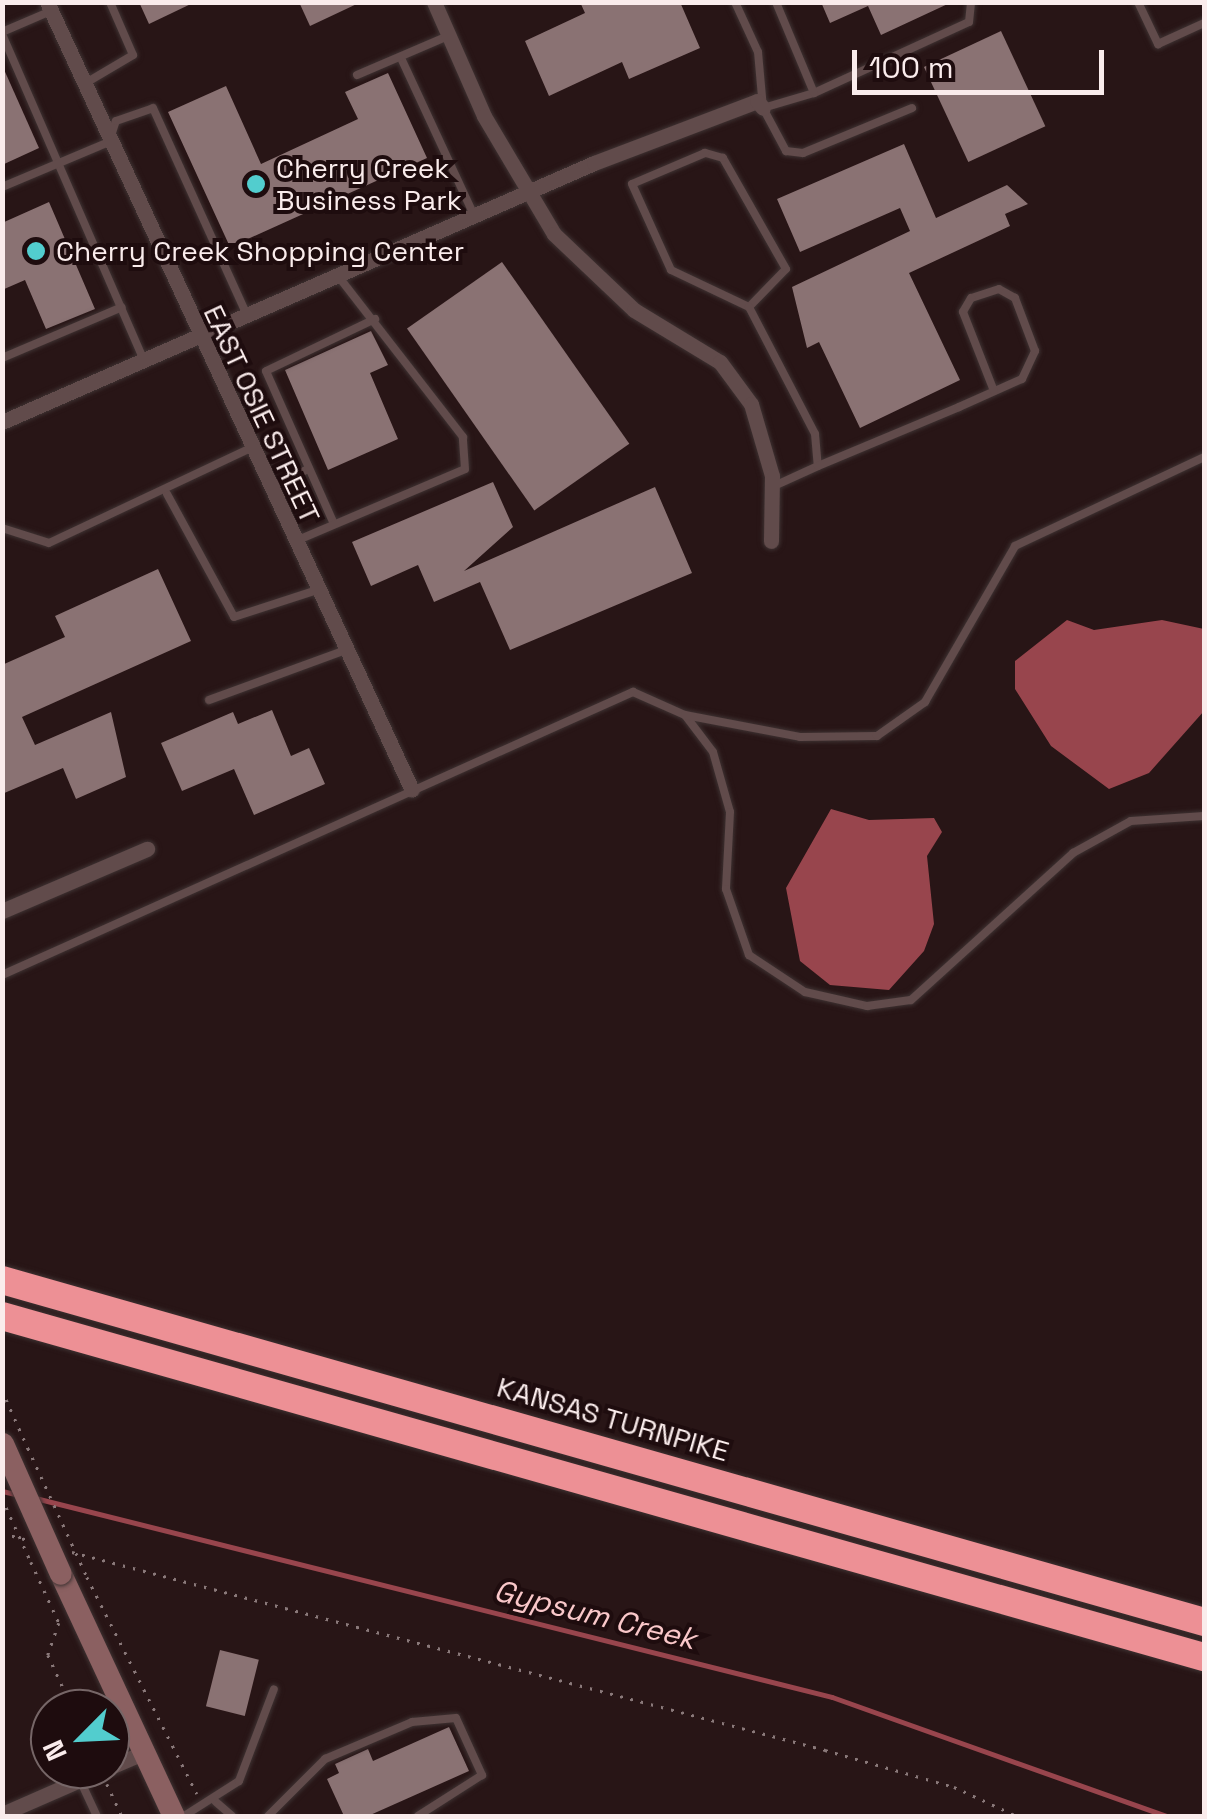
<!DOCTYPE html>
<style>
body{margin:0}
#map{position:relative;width:1207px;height:1819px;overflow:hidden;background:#281516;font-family:"Space Grotesk",sans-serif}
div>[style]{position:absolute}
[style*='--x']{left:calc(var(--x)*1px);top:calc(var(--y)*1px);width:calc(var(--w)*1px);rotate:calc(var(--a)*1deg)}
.water>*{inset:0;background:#98454d}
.stream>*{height:5px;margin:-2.5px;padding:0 2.5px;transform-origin:2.5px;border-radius:2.5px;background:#98454d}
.building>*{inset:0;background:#8a7273;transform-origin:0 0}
.path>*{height:2.5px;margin-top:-1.25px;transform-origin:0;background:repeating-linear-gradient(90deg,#8a797a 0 2.5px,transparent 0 10.5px)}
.roads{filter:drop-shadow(0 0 2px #3e3232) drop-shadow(0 0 2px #3e3232)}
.lane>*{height:8px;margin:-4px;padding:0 4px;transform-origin:4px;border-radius:4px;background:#614b4b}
.street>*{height:15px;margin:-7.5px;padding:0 7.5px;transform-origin:7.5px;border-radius:7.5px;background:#614b4b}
.secondary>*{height:22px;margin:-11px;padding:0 11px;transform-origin:11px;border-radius:11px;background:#8b6061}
.highway>*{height:28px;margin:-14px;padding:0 14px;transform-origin:14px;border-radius:14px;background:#ed9095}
.path-bridge>*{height:2.5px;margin-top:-1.25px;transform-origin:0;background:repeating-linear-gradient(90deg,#8a797a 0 2.5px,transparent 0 10.5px)}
.bridges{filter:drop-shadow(0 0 2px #3e3232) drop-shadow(0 0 2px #3e3232)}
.secondary-bridge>*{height:22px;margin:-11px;padding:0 11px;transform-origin:11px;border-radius:11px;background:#8b6061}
.dots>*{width:28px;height:28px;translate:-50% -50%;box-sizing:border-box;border:5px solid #1e0c0e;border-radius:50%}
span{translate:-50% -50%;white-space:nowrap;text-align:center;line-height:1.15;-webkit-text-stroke:8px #1e0c0e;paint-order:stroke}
.poi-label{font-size:28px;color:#faecec}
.left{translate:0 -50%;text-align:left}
.street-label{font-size:28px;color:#faecec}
.water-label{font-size:30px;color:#fac8ca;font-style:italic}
.frame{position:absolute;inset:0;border:5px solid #faecec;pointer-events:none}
.north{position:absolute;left:30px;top:1689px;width:100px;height:100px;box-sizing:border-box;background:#1e0c0e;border:2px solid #766667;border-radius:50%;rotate:246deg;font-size:28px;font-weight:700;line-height:40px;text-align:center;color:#faecec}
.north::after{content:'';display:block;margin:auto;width:35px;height:45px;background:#52cdce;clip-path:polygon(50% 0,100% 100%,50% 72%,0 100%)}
.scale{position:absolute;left:852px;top:50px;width:252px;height:45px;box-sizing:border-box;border:5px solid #faecec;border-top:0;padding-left:12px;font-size:30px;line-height:35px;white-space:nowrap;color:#faecec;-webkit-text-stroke:8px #1e0c0e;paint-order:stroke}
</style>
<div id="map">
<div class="water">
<i style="clip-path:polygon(1067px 620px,1094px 630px,1162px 620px,1204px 629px,1204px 711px,1149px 773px,1109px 789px,1051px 746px,1015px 689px,1015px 661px)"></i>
<i style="clip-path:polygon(831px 809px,869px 820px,934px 818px,942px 832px,927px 856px,934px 924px,924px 951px,889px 990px,830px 985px,800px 961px,786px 888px)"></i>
</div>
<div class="stream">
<i style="--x:2;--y:1491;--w:17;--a:13"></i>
<i style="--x:35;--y:1498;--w:821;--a:14.02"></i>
<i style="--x:832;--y:1697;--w:356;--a:19.6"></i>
</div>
<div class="building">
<i style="clip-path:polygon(139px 2px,195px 2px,149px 24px)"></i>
<i style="clip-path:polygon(299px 2px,361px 2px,310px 26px)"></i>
<i style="clip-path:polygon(580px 2px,680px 2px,700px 48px,629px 79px,622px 62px,549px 96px,525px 41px,585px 13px)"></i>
<i style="clip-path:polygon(821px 2px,952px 2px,881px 35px,868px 6px,830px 23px)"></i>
<i style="left:1001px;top:31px;width:105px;height:85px;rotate:65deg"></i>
<i style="clip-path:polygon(2px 65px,39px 148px,2px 165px)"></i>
<i style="clip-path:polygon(388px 73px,427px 158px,230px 247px,168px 112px,226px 86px,261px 164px,358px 119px,345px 92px)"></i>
<i style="clip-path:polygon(904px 144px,936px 218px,1007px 185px,1028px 204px,1005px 214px,1010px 226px,909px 273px,960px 380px,860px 428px,819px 342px,807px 348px,792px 287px,910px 231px,900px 208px,800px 252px,777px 199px)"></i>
<i style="clip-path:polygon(49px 202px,95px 309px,46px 329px,25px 280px,2px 290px,2px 223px)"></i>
<i style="left:502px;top:262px;width:222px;height:116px;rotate:55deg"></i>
<i style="clip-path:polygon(371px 331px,388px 365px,370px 373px,398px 439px,328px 470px,285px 370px)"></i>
<i style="clip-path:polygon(493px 482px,513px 527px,464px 571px,655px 487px,692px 573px,510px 650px,480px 582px,434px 602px,418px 565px,371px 586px,352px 542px)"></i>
<i style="clip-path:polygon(158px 569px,191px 641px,22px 717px,35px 745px,111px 712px,126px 777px,76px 799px,63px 768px,2px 794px,2px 665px,65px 637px,55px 616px)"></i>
<i style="clip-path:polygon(272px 710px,291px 756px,309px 748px,325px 784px,254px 815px,234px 769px,182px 791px,161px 743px,233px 712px,238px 724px)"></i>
<i style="left:220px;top:1650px;width:40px;height:58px;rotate:14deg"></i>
<i style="clip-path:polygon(449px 1727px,469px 1771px,368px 1816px,344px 1816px,327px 1779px,339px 1773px,335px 1764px,368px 1749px,373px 1761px)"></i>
</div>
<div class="path">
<i style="--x:2;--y:1390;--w:64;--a:65.9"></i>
<i style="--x:2;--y:1533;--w:24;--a:15"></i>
<i style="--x:72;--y:1552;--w:779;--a:14.73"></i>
<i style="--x:825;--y:1750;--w:134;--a:16"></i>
<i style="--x:954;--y:1787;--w:69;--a:24.7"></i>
<i style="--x:31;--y:1562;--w:67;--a:65.3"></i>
<i style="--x:59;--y:1623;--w:34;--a:109"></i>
<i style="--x:48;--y:1655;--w:60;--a:65.2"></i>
<i style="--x:87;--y:1577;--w:243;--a:63.1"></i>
<i style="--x:107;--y:1784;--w:35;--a:65"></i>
</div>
<div class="roads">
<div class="lane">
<i style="--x:735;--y:2;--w:55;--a:65.3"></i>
<i style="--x:758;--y:52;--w:56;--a:84.9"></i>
<i style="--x:763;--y:108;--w:49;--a:61.9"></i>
<i style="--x:786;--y:151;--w:17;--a:7"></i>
<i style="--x:803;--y:153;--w:118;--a:-22.4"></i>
<i style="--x:1138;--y:2;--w:47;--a:64.5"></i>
<i style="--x:1158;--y:44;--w:51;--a:-24.5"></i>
<i style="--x:2;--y:32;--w:53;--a:-23.2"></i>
<i style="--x:2;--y:34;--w:356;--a:66.5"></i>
<i style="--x:401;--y:58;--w:173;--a:65.1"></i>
<i style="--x:357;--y:75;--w:99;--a:-23.2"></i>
<i style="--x:84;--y:84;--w:57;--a:-30.6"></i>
<i style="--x:133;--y:55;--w:58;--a:-113.5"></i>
<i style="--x:814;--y:93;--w:170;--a:-24.6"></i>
<i style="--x:969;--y:22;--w:20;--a:-84"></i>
<i style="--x:763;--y:108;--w:53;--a:-16.4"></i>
<i style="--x:814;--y:93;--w:99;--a:-112.7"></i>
<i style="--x:2;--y:187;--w:116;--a:-22.8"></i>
<i style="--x:109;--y:142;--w:22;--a:-72"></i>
<i style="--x:116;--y:121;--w:39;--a:-19"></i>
<i style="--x:153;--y:108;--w:227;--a:65.6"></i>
<i style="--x:749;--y:307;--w:53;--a:-45.8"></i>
<i style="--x:786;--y:269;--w:128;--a:-119.6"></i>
<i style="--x:723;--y:158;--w:19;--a:-164"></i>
<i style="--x:705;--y:153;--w:79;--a:157"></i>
<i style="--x:632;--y:184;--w:94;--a:65.6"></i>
<i style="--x:671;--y:270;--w:86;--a:25.4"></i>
<i style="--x:749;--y:307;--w:143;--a:62.5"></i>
<i style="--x:815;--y:434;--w:32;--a:85"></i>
<i style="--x:818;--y:466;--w:51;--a:155.5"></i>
<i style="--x:2;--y:358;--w:130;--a:-23"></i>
<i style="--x:818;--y:466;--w:153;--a:-22.7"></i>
<i style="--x:959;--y:407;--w:69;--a:-24"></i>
<i style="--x:1022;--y:379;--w:31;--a:-65"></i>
<i style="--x:1035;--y:351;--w:57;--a:-110.7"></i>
<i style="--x:1015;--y:298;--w:18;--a:-151"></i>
<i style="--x:999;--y:289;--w:29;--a:162"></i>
<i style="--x:971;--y:298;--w:16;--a:120"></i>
<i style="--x:963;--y:312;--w:85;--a:68.6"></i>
<i style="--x:271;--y:487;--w:41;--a:-25.9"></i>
<i style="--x:167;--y:494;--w:140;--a:61.4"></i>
<i style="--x:234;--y:617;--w:87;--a:-18"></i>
<i style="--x:334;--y:524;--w:167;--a:-114"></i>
<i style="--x:266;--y:371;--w:121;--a:-25.5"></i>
<i style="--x:2;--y:528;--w:49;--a:17.7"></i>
<i style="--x:49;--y:543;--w:221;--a:-25.2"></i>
<i style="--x:298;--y:540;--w:181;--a:-23"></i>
<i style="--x:465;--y:469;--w:32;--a:-94"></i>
<i style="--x:463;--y:437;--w:202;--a:-127.8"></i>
<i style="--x:209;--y:700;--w:146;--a:-20.1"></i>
<i style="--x:685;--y:715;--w:46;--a:52.9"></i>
<i style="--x:713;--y:752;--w:62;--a:74.2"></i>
<i style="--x:730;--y:812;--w:77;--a:93"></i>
<i style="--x:726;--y:889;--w:70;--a:70.8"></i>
<i style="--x:749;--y:955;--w:67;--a:33.5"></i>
<i style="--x:805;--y:992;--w:64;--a:12.7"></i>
<i style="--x:867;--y:1006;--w:44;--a:-7.8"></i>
<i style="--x:911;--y:1000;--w:219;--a:-42.2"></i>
<i style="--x:1073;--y:853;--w:66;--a:-28.9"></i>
<i style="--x:1131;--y:821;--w:73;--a:-3.9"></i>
<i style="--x:2;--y:975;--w:692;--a:-24.16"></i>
<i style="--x:633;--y:692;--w:57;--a:23.9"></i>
<i style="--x:685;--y:715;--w:117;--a:10.8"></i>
<i style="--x:800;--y:737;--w:77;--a:-0.7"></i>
<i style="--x:877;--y:736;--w:59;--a:-35.3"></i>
<i style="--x:925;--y:702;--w:180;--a:-60"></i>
<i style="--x:1015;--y:546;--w:209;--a:-25.2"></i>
<i style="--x:80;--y:1780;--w:40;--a:65"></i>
<i style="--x:216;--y:1802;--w:21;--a:41"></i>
<i style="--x:184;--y:1816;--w:65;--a:-32.5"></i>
<i style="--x:239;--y:1781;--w:98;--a:-69.2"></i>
<i style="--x:268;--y:1816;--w:81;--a:-45"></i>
<i style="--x:325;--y:1759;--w:95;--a:-23"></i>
<i style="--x:412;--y:1722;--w:44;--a:-5.2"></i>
<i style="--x:456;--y:1718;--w:63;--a:65.5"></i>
<i style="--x:482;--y:1775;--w:76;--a:147.4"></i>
</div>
<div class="street">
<i style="--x:47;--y:2;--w:868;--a:65.15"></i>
<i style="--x:434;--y:2;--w:124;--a:66.3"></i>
<i style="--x:484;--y:116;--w:137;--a:59.3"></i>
<i style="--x:554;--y:234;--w:110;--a:43.5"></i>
<i style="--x:634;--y:310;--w:100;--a:31.2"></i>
<i style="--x:720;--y:362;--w:52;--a:53.6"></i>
<i style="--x:751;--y:404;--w:75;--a:73.7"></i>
<i style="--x:772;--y:476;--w:65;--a:90.9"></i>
<i style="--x:2;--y:422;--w:646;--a:-23.63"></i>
<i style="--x:594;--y:163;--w:174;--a:-20.8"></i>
<i style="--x:757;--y:101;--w:9;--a:49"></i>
<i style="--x:2;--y:911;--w:158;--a:-23.2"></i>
<i style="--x:110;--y:1767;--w:38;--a:-23"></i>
<i style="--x:2;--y:1814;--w:112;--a:-23.6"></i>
</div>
<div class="secondary">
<i style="--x:61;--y:1574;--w:267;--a:65"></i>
</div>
<div class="highway">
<i style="--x:2;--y:1280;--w:1250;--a:15.88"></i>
<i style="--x:2;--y:1316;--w:1249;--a:15.84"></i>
</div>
</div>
<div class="path-bridge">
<i style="--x:28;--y:1448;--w:142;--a:65.4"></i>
<i style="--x:2;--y:1498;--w:70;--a:65.6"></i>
</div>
<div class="bridges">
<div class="secondary-bridge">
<i style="--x:3;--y:1444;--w:142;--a:66"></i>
</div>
</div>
<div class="dots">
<i style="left:256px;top:184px;background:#52cdce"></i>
<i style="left:36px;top:251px;background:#52cdce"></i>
</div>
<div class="poi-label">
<span class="left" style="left:276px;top:184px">Cherry Creek<br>Business Park</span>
<span class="left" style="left:56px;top:251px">Cherry Creek Shopping Center</span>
</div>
<div class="street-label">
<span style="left:262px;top:414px;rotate:65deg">EAST OSIE STREET</span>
<span style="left:613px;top:1419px;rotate:16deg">KANSAS TURNPIKE</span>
</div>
<div class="water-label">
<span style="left:595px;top:1615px;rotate:14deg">Gypsum Creek</span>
</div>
<div class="frame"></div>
<div class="north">N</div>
<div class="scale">100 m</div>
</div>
